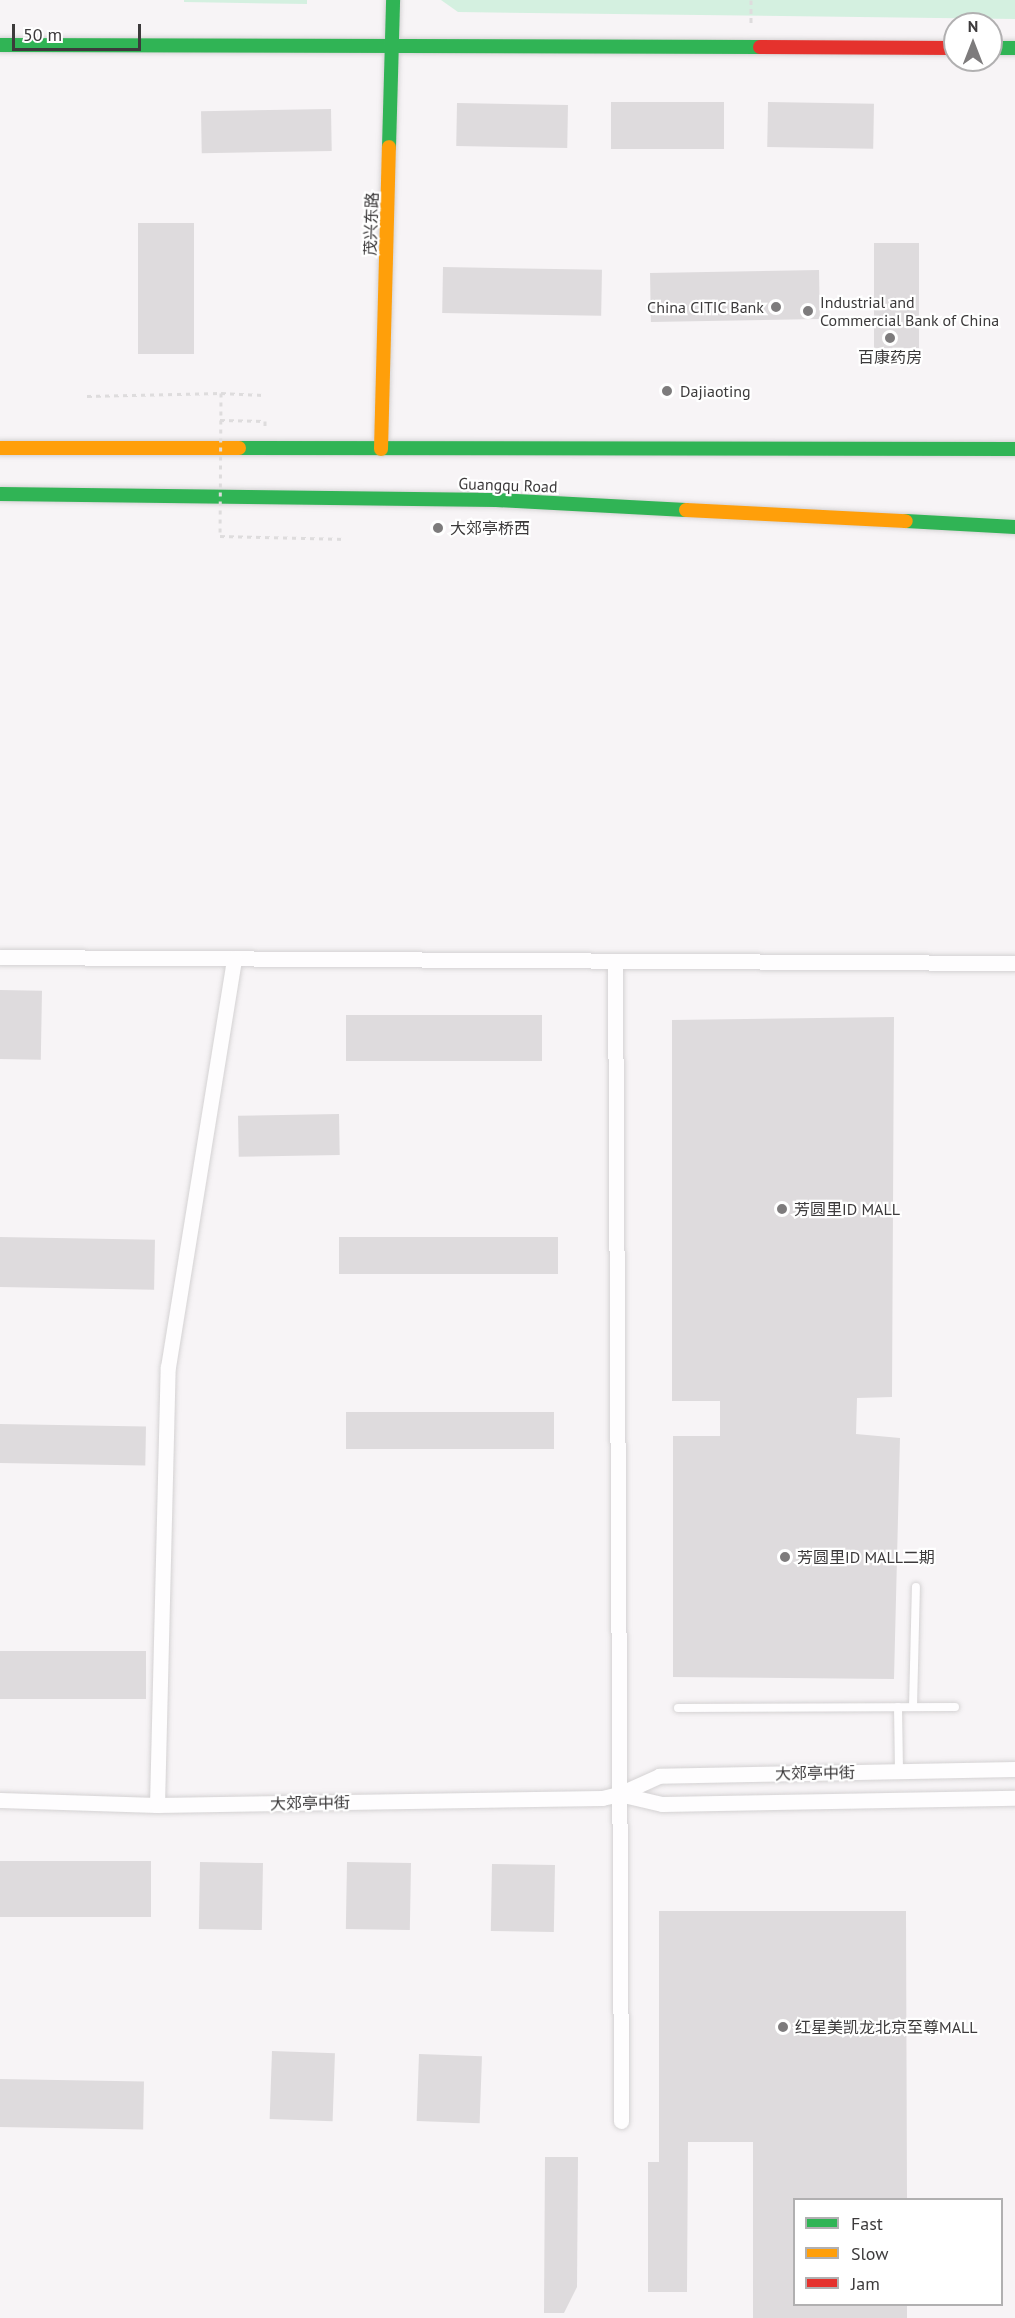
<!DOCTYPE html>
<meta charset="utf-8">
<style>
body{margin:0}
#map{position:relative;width:1015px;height:2318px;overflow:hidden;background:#f7f4f6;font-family:"PT Sans","Noto Sans SC",sans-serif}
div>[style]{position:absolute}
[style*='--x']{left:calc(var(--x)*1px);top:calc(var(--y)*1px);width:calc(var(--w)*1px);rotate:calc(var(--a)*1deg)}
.green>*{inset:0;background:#d4f0e0}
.building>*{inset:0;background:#dedbdd;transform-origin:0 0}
.path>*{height:3px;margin-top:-1.5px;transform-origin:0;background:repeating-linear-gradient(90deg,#dedcdd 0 4.5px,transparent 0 9px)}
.roads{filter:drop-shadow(0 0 2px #d4d2d3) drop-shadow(0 0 2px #d4d2d3)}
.lane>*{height:8px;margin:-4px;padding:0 4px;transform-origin:4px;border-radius:4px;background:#fefdfe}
.street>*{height:15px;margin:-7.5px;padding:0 7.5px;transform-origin:7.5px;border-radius:7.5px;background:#fefdfe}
.fast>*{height:14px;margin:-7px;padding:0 7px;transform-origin:7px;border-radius:7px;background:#30b455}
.slow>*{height:14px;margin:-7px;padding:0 7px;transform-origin:7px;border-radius:7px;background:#ff9f0a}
.jam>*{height:14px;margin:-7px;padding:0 7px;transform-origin:7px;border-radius:7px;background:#e5322d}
.path-bridge>*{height:3px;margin-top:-1.5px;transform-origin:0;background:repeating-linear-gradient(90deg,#dedcdd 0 4.5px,transparent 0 9px)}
.dots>*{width:16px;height:16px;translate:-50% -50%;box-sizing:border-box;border:3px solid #fff;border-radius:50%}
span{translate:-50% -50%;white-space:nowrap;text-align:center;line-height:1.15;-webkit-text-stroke:4.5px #fff;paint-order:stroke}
.street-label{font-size:16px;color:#3c3a3b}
.poi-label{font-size:16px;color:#3c3a3b}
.left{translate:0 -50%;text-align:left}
.right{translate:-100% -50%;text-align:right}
.legend{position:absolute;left:793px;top:2198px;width:210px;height:108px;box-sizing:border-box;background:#fff;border:2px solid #b1b0b1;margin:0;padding:8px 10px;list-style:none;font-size:18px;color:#3c3a3b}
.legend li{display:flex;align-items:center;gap:12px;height:30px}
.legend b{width:30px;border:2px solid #b1b0b1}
.north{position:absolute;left:943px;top:12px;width:60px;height:60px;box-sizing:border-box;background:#fff;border:2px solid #b1b0b1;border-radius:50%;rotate:0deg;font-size:16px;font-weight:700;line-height:24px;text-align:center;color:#3c3a3b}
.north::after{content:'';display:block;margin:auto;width:21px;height:27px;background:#7d7b7c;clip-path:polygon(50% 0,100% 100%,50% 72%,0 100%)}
.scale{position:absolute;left:12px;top:24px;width:129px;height:27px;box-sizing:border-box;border:3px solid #3c3a3b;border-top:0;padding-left:8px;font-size:18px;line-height:21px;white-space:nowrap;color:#3c3a3b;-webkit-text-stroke:4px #fff;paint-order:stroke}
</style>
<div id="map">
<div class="green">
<i style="clip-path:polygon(184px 0,307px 0,307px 4px,184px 2px)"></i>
<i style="clip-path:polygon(441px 0,1015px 0,1015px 19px,458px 12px)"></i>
</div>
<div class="building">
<i style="left:611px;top:102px;width:113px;height:47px"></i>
<i style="left:768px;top:102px;width:106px;height:45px;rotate:1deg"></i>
<i style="left:457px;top:103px;width:111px;height:43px;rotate:1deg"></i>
<i style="left:331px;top:109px;width:42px;height:130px;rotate:89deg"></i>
<i style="left:138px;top:223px;width:56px;height:131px"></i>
<i style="left:874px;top:243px;width:45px;height:105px"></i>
<i style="left:443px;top:267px;width:159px;height:46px;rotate:1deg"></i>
<i style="left:819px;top:270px;width:49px;height:169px;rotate:89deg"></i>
<i style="left:0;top:990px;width:42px;height:69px;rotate:1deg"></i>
<i style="left:542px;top:1015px;width:46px;height:196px;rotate:90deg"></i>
<i style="clip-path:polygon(894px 1017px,892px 1397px,857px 1398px,856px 1434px,900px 1438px,894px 1679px,673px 1677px,673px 1436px,720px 1436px,720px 1401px,672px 1401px,672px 1020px)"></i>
<i style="left:339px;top:1114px;width:41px;height:101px;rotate:89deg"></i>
<i style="left:0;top:1237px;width:155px;height:50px;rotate:1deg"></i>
<i style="left:558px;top:1237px;width:37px;height:219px;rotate:90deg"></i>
<i style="left:554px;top:1412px;width:37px;height:208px;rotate:90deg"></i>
<i style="left:0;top:1424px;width:146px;height:39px;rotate:1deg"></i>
<i style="left:0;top:1651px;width:146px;height:48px"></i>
<i style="left:0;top:1861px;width:151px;height:56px"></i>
<i style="left:200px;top:1862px;width:63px;height:67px;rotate:1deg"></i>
<i style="left:347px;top:1862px;width:64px;height:67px;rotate:1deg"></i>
<i style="left:492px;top:1864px;width:63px;height:67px;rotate:1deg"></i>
<i style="clip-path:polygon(659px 1911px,906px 1911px,907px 2199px,795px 2199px,795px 2304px,907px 2304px,907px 2318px,753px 2318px,753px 2142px,688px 2142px,687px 2292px,648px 2292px,648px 2162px,659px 2162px)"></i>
<i style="left:272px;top:2051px;width:63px;height:68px;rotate:2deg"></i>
<i style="left:419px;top:2054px;width:63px;height:67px;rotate:2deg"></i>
<i style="left:0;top:2079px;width:144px;height:48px;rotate:1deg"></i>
<i style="clip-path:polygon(545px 2157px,578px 2157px,577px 2287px,564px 2313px,544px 2313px)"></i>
</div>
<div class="path">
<i style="--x:751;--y:0;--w:24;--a:90"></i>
<i style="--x:221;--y:393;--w:42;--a:2.7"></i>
<i style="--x:220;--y:420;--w:45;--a:1.3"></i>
<i style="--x:265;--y:421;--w:7;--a:90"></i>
</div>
<div class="roads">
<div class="lane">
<i style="--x:898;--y:1707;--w:64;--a:89.1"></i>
<i style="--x:913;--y:1707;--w:120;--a:-88.6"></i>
<i style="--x:678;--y:1708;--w:277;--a:-0.2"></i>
</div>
<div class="street">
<i style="--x:0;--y:957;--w:1015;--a:0.34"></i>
<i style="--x:615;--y:961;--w:1160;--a:89.7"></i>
<i style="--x:1015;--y:1769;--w:356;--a:178.9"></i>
<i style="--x:659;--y:1776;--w:44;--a:155.8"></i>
<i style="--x:619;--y:1794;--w:44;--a:13.1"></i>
<i style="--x:662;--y:1804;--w:353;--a:-1"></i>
<i style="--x:0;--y:1800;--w:157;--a:1.8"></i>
<i style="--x:157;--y:1805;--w:445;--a:-0.9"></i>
<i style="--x:602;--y:1798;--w:17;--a:-13"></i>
<i style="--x:157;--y:1805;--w:438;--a:-88.6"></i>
<i style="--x:168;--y:1367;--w:414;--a:-80.8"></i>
</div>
<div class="fast">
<i style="--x:0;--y:45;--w:760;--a:0.15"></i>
<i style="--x:991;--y:48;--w:24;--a:0"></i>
<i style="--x:389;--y:147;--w:147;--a:-88.4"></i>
<i style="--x:239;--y:448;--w:776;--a:0.07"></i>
<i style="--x:0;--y:494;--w:496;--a:0.7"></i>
<i style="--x:496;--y:500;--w:190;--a:3"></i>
<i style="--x:906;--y:521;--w:109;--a:3.2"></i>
</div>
<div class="slow">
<i style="--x:0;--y:448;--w:239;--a:0"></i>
<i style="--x:381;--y:449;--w:302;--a:-88.5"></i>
<i style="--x:686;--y:510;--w:220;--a:2.9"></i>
</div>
<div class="jam">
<i style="--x:760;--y:47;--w:195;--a:0.3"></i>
</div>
</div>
<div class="path-bridge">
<i style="--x:87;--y:396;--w:134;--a:-1.3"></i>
<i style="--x:221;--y:393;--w:143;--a:90.4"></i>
<i style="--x:220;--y:536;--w:126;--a:1.4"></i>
</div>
<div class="dots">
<i style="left:776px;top:307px;background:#7d7b7c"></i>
<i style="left:808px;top:311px;background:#7d7b7c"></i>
<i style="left:890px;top:338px;background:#7d7b7c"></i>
<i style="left:667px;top:391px;background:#7d7b7c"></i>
<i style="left:438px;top:528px;background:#7d7b7c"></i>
<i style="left:782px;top:1209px;background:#7d7b7c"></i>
<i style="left:785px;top:1557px;background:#7d7b7c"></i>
<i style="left:783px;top:2027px;background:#7d7b7c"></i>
</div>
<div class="street-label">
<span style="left:371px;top:224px;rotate:-88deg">茂兴东路</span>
<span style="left:508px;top:485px;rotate:2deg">Guangqu Road</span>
<span style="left:815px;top:1773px;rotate:-1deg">大郊亭中街</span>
<span style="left:310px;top:1803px;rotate:-1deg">大郊亭中街</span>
</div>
<div class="poi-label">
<span class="left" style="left:820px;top:311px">Industrial and<br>Commercial Bank of China</span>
<span class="right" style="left:764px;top:307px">China CITIC Bank</span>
<span style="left:890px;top:357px">百康药房</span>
<span class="left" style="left:680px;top:391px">Dajiaoting</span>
<span class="left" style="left:450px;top:528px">大郊亭桥西</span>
<span class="left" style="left:794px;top:1209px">芳圆里ID MALL</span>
<span class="left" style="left:797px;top:1557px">芳圆里ID MALL二期</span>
<span class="left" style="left:795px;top:2027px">红星美凯龙北京至尊MALL</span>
</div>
<ul class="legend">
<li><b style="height:8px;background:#30b455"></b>Fast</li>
<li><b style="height:8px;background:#ff9f0a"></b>Slow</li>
<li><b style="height:8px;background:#e5322d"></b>Jam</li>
</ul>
<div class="north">N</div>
<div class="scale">50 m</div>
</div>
